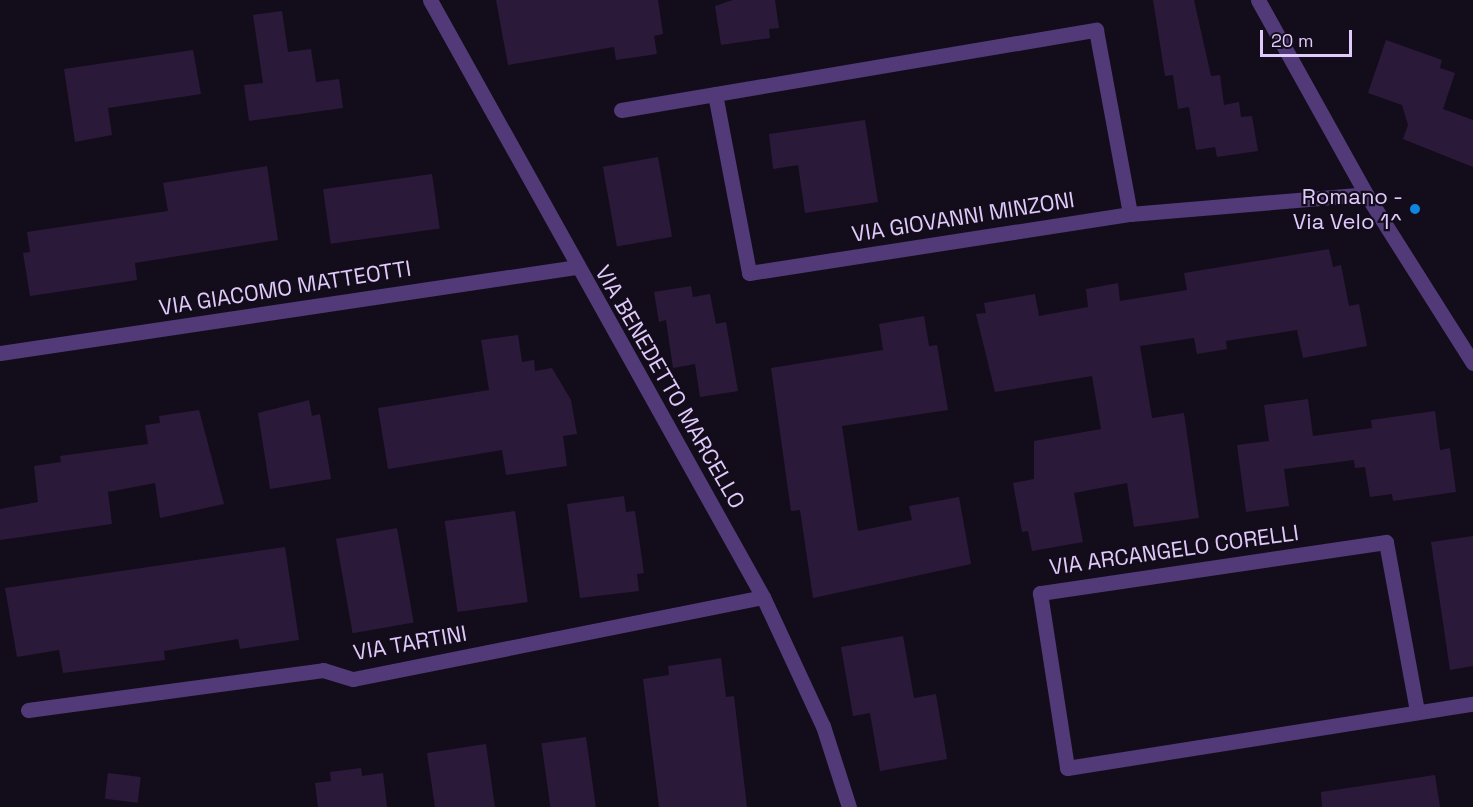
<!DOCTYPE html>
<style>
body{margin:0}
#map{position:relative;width:1473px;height:807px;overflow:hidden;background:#130c1b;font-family:"Space Grotesk",sans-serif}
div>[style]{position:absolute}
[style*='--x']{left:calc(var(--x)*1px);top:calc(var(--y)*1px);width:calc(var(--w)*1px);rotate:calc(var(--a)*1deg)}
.building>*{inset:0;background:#2b193a;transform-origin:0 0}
.minor>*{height:15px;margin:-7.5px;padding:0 7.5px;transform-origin:7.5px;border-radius:7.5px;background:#513a77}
.dots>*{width:16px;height:16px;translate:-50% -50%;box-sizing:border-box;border:3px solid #130c1b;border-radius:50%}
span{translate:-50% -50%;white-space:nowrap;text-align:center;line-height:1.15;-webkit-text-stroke:4.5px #130c1b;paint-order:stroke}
.poi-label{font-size:22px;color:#e0c9fb}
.right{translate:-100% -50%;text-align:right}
.street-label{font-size:22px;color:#e0c9fb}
.scale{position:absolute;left:1260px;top:30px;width:92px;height:27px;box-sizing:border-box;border:3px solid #e0c9fb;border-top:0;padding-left:8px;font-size:18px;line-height:21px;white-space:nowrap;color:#e0c9fb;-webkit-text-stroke:4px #130c1b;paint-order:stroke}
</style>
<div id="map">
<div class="building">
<i style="clip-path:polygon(496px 0,658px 0,663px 34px,654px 36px,657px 54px,616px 60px,614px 47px,508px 65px)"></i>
<i style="clip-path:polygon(733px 0,775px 0,779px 28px,769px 29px,770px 38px,721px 45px,715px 6px)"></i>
<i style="clip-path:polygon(1153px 0,1194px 0,1211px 76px,1220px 75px,1224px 105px,1239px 102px,1241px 117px,1252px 116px,1258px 151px,1217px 157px,1215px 147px,1196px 150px,1189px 107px,1178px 109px,1173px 75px,1165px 76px)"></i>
<i style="clip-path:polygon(282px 11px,288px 52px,311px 49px,316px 82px,339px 79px,343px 108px,249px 121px,244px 85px,263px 83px,253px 15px)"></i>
<i style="clip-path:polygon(1386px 40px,1442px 60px,1440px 68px,1455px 73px,1443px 109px,1473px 120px,1473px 167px,1403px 139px,1408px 125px,1402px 105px,1368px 93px)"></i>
<i style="clip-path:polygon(193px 50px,201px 94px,108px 108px,112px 135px,75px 142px,64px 69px)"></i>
<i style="clip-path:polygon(865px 120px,878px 202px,805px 213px,798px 165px,773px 169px,769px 134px)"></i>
<i style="left:658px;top:157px;width:81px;height:56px;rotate:80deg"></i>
<i style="clip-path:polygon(267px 166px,278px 240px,135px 263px,137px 280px,30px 296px,23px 253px,30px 252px,27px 232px,168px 211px,163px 183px)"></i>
<i style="left:432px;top:174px;width:55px;height:110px;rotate:82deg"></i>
<i style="clip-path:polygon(1329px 249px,1333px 267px,1341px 265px,1349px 306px,1359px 304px,1367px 346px,1303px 358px,1297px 330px,1226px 341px,1227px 349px,1197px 354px,1194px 338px,1140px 346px,1152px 418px,1184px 413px,1199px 518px,1134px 527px,1127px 483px,1074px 493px,1083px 542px,1032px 551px,1028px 531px,1022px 532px,1013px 483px,1034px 479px,1034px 441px,1101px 429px,1092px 376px,995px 392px,976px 314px,986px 313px,984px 303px,1035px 294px,1039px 316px,1088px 307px,1086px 289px,1118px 283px,1120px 301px,1187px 290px,1184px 273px)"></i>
<i style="clip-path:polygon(691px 286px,693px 297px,710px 294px,716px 324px,726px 322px,738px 391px,700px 397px,695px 364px,673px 368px,666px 320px,659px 322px,654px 292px)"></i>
<i style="clip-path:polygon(924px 316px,929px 346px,937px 345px,948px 410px,842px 426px,858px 531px,912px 520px,909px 506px,959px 497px,971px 564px,813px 598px,800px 510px,791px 511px,771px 368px,883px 350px,879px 324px)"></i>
<i style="clip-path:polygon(518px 335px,522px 362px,534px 360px,535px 371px,552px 368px,571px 400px,577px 434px,563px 436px,567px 466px,506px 475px,502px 450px,388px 469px,378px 408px,489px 390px,481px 340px)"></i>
<i style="clip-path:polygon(1308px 399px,1313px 436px,1372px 428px,1371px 420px,1435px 411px,1440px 450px,1450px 448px,1456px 492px,1393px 501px,1392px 494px,1370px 497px,1365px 467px,1355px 468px,1354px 460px,1284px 469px,1289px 506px,1246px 512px,1237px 445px,1269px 441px,1264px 405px)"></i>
<i style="clip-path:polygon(309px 400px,312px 416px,320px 414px,331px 479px,270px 489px,258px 413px)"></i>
<i style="clip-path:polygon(199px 410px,224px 504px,160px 518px,155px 483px,108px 492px,112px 524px,0 540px,0 509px,38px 502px,34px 466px,61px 462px,60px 456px,148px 444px,145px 425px,160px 423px,159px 416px)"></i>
<i style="clip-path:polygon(624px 496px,626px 512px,635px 511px,644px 573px,637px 574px,639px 591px,580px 598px,567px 504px)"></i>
<i style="left:515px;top:511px;width:92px;height:71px;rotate:82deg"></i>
<i style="left:397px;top:528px;width:96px;height:62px;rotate:80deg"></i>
<i style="clip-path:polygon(1473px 536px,1473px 666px,1450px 670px,1431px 542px)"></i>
<i style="clip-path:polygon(285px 547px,299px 640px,240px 649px,238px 639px,164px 651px,165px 660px,63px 673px,59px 650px,17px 657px,5px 588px)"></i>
<i style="clip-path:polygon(903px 636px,914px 698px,936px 694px,947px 759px,880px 771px,870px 713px,853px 716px,841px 647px)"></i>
<i style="clip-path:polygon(721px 658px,726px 697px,734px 696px,747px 807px,659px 807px,643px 679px,669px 675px,668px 666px)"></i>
<i style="left:586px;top:737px;width:71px;height:45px;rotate:82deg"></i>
<i style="clip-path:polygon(486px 744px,495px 807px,435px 807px,427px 753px)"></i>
<i style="clip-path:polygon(361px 768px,362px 776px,383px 773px,387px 807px,318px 807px,315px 783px,331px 781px,330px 772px)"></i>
<i style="left:108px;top:773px;width:33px;height:26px;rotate:7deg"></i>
<i style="clip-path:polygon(1435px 775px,1440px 807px,1322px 807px,1321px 792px)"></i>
</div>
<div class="minor">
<i style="--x:430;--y:0;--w:684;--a:60.85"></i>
<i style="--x:763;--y:597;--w:142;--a:65.1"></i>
<i style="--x:823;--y:726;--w:85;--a:72.2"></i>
<i style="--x:1258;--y:0;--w:222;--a:60.9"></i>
<i style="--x:1366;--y:194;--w:200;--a:57.7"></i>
<i style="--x:715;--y:94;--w:182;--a:79.2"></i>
<i style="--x:749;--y:273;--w:386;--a:-8.8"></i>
<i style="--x:1130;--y:214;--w:237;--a:-4.8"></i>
<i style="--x:621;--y:110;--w:482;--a:-9.6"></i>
<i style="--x:1096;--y:30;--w:187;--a:79.5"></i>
<i style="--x:0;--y:353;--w:582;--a:-8.49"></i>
<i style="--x:28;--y:710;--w:298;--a:-7.7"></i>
<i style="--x:323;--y:670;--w:31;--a:17"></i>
<i style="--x:353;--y:679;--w:418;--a:-11.3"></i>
<i style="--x:1417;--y:711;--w:172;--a:-100.4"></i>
<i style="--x:1386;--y:542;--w:350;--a:171.6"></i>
<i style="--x:1040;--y:593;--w:177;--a:81.2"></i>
<i style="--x:1067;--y:768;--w:411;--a:-9"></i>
</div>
<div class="dots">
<i style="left:1415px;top:209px;background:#0f85e2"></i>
</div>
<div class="poi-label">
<span class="right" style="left:1403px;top:209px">Romano -<br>Via Velo 1^</span>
</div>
<div class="street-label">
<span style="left:963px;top:217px;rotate:-9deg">VIA GIOVANNI MINZONI</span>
<span style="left:285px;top:288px;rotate:-9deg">VIA GIACOMO MATTEOTTI</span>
<span style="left:670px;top:387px;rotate:60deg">VIA BENEDETTO MARCELLO</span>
<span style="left:1174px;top:550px;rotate:-8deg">VIA ARCANGELO CORELLI</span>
<span style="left:410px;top:643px;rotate:-10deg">VIA TARTINI</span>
</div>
<div class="scale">20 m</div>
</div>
